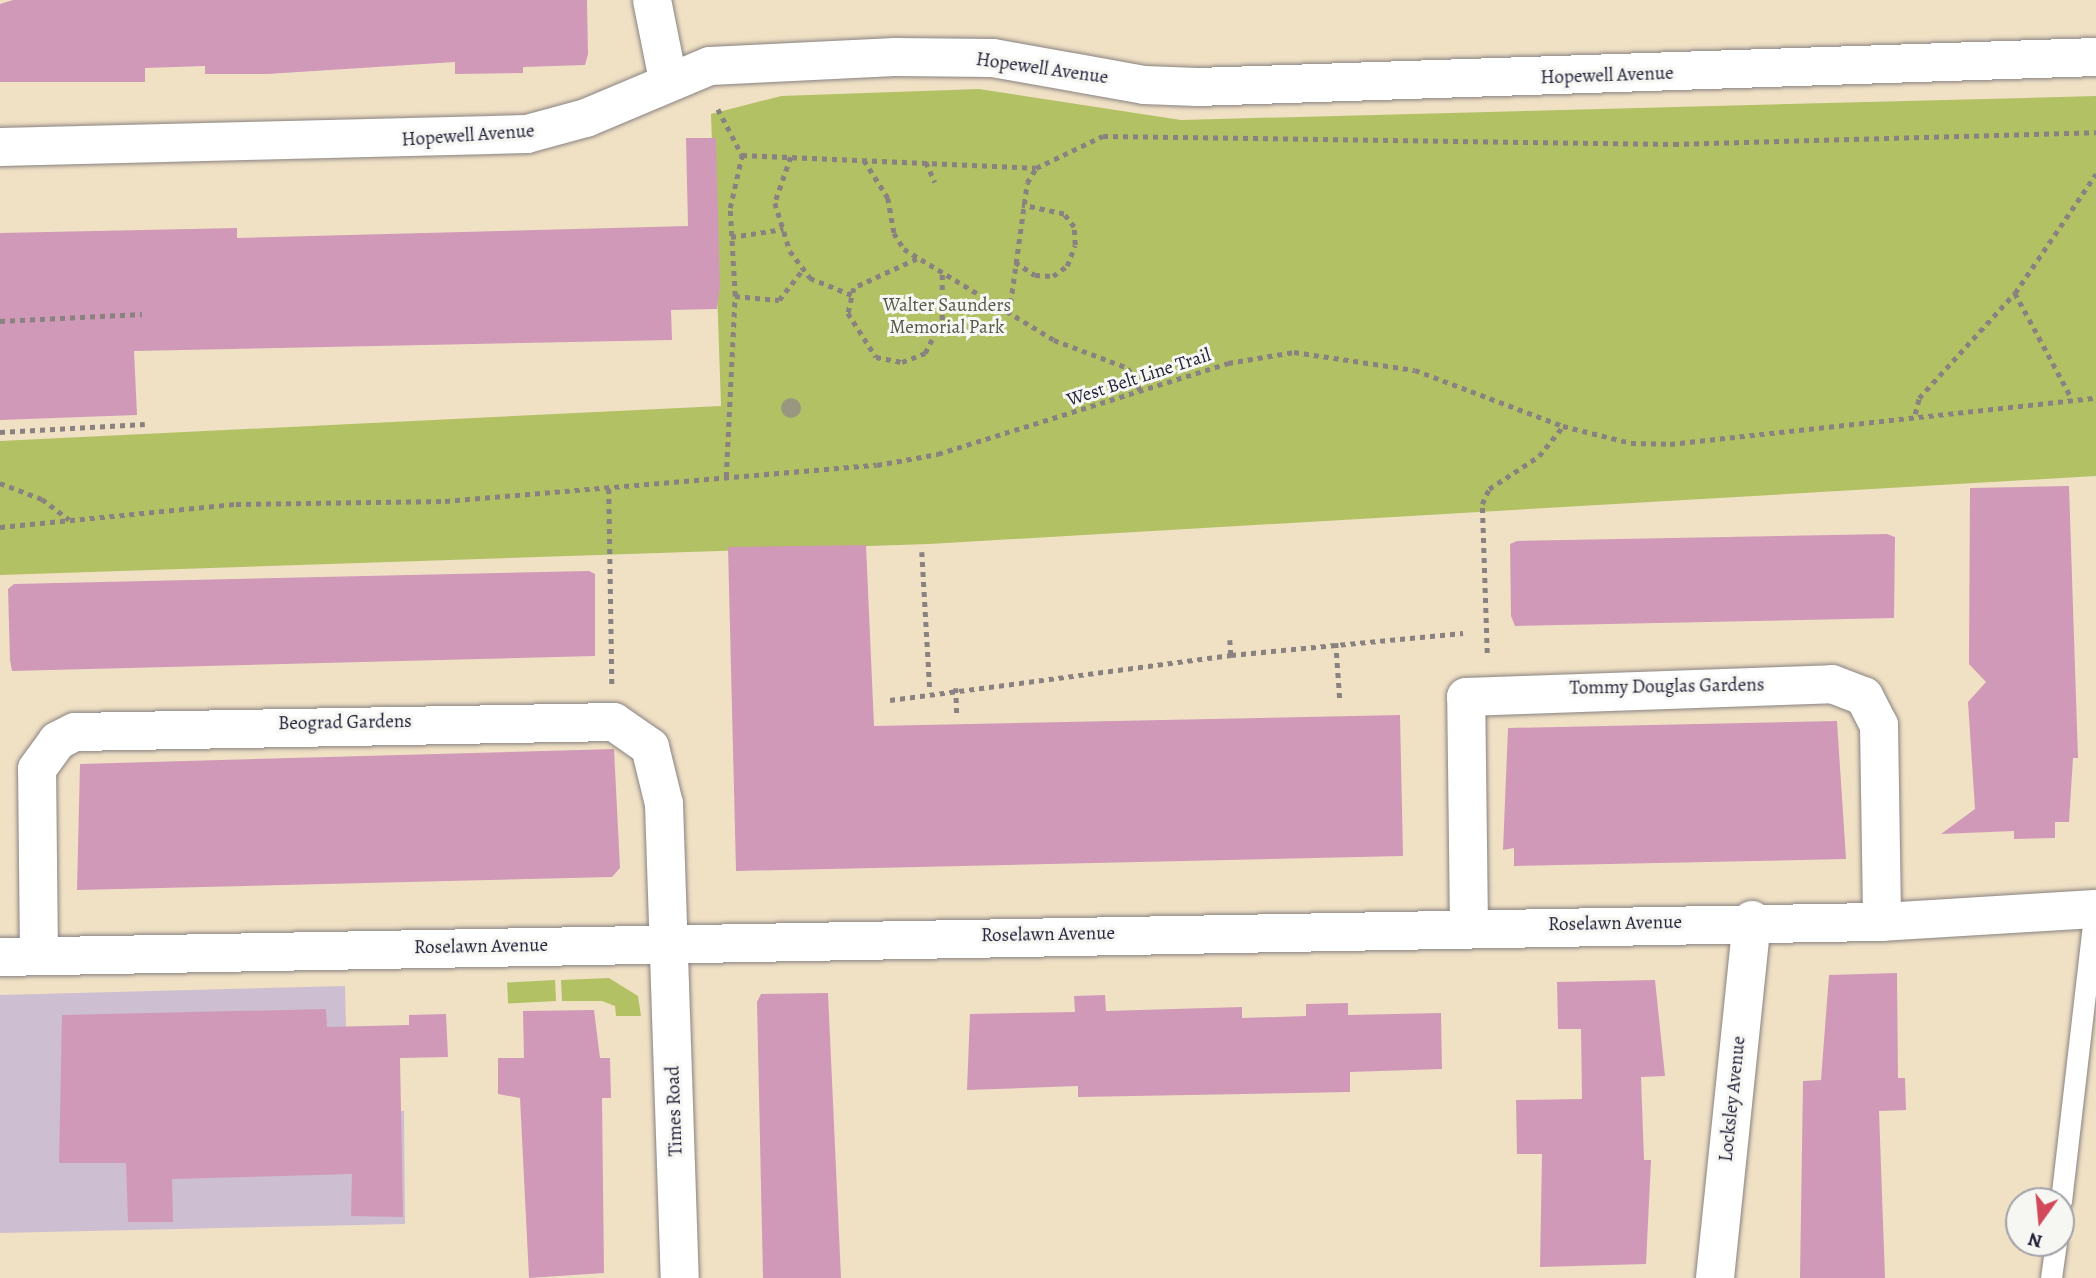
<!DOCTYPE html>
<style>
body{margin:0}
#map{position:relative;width:2096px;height:1278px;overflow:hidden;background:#f0e1c5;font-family:Alegreya,serif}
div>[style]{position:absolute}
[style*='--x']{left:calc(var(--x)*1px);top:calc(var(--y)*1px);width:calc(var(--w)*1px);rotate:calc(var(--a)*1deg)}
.industrial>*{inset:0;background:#cebed2}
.green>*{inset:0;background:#b2c164;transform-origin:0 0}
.building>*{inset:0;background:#d099b8}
.path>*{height:4.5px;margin-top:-2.25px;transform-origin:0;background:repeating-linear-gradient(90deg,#898280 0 5px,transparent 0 10px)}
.roads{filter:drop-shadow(0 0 2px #898280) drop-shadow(0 0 2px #898280)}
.lane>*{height:21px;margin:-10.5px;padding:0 10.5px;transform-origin:10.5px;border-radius:10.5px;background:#fff}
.street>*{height:38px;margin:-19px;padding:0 19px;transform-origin:19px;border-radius:19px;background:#fff}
.trees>*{width:20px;height:20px;margin:-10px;border-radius:50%;background:#9a9781}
span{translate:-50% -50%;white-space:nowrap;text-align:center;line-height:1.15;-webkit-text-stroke:6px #f6f6f2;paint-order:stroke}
.street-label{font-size:19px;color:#22223b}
.park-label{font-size:19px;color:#545a49}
.north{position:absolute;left:2005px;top:1187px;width:70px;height:70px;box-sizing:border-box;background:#f6f6f2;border:2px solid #a1a1a9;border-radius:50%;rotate:195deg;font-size:19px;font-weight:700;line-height:28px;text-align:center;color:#22223b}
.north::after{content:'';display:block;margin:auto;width:24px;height:32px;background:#d1495b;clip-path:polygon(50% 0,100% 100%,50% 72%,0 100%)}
</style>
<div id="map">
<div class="industrial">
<i style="clip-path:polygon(345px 986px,348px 1111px,404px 1111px,405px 1224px,0 1233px,0 995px)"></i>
</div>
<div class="green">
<i style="clip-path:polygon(979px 89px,1181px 120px,2096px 96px,2096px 476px,929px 544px,0 575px,0 441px,721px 406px,711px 114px,781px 96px)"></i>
<i style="clip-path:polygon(609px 978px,638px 996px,641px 1016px,616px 1016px,615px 1006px,602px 1001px,562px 1001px,561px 980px)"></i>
<i style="left:555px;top:980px;width:21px;height:48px;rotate:87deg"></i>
</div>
<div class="building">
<i style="clip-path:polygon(13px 0,587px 0,588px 54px,585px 65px,523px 67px,523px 73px,455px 74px,455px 62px,267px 74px,205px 74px,205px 66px,145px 68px,145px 82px,0 82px,0 4px)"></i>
<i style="clip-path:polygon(686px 138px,716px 138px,720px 286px,717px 309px,671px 310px,672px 340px,134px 351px,137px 415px,0 420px,0 233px,237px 228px,237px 238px,688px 226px)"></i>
<i style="clip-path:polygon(2069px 486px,2078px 758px,2073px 758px,2069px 822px,2055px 822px,2055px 838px,2014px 839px,2014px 831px,1941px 834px,1975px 809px,1968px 702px,1986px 682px,1969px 664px,1970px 488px)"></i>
<i style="clip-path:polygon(1887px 534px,1895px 537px,1894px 618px,1515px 626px,1511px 616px,1510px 544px,1517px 541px)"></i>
<i style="clip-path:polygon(866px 545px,874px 726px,1400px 715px,1403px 856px,736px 871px,728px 547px)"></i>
<i style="clip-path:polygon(589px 571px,595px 574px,595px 656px,12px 671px,10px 660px,8px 589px,14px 584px)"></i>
<i style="clip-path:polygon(1837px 721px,1846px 859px,1514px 866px,1514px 848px,1503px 850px,1508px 728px)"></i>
<i style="clip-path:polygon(614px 749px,620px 868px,612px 877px,77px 890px,80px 764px)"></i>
<i style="clip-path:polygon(1897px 973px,1898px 1078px,1905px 1078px,1906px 1110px,1879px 1111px,1885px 1278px,1800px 1278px,1803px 1081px,1821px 1080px,1829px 975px)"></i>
<i style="clip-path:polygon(1655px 980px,1665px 1076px,1641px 1077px,1644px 1160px,1651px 1160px,1646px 1264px,1540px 1267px,1542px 1154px,1517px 1154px,1516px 1100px,1582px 1099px,1581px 1029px,1558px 1029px,1557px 982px)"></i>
<i style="clip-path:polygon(828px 993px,841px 1278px,763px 1278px,757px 1002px,761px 994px)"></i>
<i style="clip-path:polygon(1105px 995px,1106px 1011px,1242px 1007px,1242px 1018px,1306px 1016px,1306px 1004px,1348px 1003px,1348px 1015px,1441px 1013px,1442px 1069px,1350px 1072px,1350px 1092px,1078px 1097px,1078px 1086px,967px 1090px,970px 1014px,1075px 1012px,1074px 996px)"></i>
<i style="clip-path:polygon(326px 1009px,327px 1027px,409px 1025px,409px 1015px,446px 1014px,448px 1057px,400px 1058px,403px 1217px,351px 1216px,352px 1174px,172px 1179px,173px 1222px,128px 1222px,126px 1163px,59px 1163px,62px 1015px)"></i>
<i style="clip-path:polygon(594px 1010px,600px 1058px,610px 1058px,611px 1098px,602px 1098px,604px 1273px,529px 1278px,520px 1098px,498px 1094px,498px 1058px,524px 1058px,523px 1011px)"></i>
</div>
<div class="path">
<i style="--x:718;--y:109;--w:52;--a:62.4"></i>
<i style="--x:742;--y:155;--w:294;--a:2.5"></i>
<i style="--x:791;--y:157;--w:49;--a:109.2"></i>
<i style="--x:775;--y:203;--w:50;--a:72.6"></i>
<i style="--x:790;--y:251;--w:34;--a:53"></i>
<i style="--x:810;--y:278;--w:45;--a:22"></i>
<i style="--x:864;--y:160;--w:45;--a:57.7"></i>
<i style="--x:888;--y:198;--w:36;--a:80"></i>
<i style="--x:894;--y:233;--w:19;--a:58"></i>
<i style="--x:904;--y:249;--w:175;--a:31.2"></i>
<i style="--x:1054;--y:340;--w:79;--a:20.7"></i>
<i style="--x:1128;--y:368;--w:26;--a:61"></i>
<i style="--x:926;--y:162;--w:22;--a:66"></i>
<i style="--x:731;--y:237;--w:53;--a:-8.7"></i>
<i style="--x:917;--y:259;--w:69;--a:155.3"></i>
<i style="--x:854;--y:288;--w:26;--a:103"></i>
<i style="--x:848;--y:313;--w:52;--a:57.5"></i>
<i style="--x:876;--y:357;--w:26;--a:11"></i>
<i style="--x:902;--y:362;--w:25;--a:-21"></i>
<i style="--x:925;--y:353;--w:37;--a:-63"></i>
<i style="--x:942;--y:320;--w:46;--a:-90"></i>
<i style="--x:1015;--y:262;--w:24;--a:33"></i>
<i style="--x:1035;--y:275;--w:18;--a:3"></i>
<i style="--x:1053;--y:276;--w:17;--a:-36"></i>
<i style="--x:1067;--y:266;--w:22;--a:-69"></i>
<i style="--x:1075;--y:245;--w:18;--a:-93"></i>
<i style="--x:1074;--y:227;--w:16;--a:-128"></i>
<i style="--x:1064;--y:214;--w:43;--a:-167.9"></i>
<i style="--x:2015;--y:293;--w:120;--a:61.7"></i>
<i style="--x:735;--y:296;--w:44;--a:5.2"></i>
<i style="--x:779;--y:300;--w:39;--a:-52"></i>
<i style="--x:1009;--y:313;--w:131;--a:-82.1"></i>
<i style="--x:1027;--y:183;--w:17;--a:-59"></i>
<i style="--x:1036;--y:168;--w:74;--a:-25.5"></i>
<i style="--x:1103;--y:136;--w:571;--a:0.8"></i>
<i style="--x:1674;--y:144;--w:422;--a:-1.6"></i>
<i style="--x:0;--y:321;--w:142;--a:-2.8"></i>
<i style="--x:1915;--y:414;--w:16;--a:-76"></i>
<i style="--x:1919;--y:398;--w:142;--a:-47.6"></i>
<i style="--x:2015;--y:293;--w:144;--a:-55.8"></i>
<i style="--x:0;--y:432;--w:145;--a:-3.2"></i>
<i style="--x:726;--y:477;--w:181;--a:-87.2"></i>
<i style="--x:735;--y:296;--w:88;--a:-93.3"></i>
<i style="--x:730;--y:208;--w:54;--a:-77.2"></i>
<i style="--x:0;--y:483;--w:45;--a:20.9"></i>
<i style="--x:42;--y:499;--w:34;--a:37"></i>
<i style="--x:609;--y:489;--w:195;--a:89.1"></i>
<i style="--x:0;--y:527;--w:237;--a:-5.6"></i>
<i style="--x:236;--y:504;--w:209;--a:-0.8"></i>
<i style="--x:445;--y:501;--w:433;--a:-4.8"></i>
<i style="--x:877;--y:465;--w:62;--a:-10.2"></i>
<i style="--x:938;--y:454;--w:304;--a:-17.4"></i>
<i style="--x:1228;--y:363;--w:67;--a:-9.5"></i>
<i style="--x:1294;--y:352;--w:122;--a:8.5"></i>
<i style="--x:1415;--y:370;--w:158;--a:20.7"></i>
<i style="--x:1563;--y:426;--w:70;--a:14"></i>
<i style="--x:1631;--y:443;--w:39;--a:1"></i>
<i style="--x:1670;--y:444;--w:428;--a:-6.2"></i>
<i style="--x:922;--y:552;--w:139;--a:86.7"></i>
<i style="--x:1230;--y:640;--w:15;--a:86"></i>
<i style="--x:1336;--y:643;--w:57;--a:86"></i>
<i style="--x:1487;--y:653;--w:149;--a:-91.9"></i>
<i style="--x:1482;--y:504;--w:17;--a:-65"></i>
<i style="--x:1489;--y:489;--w:60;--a:-33.4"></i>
<i style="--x:1539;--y:456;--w:38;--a:-51"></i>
<i style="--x:956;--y:688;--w:29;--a:88"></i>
<i style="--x:890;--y:700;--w:344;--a:-7.5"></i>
<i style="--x:1231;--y:655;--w:233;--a:-5.4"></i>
</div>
<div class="roads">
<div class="lane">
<i style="--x:2061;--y:1201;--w:294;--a:-83.4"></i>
<i style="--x:2051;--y:1278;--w:35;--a:-82"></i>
</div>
<div class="street">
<i style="--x:652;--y:0;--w:82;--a:78.7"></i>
<i style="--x:0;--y:147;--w:527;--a:-1.41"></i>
<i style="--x:527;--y:134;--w:61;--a:-15.2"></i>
<i style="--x:586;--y:118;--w:134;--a:-22.8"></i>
<i style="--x:710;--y:66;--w:185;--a:-2.8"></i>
<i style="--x:895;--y:57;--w:98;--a:0.6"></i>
<i style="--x:993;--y:58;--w:153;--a:10.1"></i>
<i style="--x:1144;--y:85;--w:53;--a:2.2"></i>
<i style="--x:1197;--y:87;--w:900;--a:-1.91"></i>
<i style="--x:1469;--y:927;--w:230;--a:-90.7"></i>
<i style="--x:1466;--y:697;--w:366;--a:-2"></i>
<i style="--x:1832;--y:684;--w:34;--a:21"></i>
<i style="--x:1864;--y:696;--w:33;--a:63"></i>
<i style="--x:1879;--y:725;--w:197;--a:89.1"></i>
<i style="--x:39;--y:956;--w:187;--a:-90.6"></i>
<i style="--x:37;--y:769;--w:34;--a:-54"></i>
<i style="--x:57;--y:741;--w:20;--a:-27"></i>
<i style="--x:75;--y:732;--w:539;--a:-1.06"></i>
<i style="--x:614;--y:722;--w:44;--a:34.8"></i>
<i style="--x:650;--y:747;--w:59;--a:76.2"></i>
<i style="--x:664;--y:804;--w:474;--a:88.1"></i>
<i style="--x:0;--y:957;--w:1882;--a:-1.07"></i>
<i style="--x:1882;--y:922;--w:214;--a:-3.5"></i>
<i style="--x:1715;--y:1278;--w:360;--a:-84.1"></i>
</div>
</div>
<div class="trees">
<i style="left:791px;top:408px"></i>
</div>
<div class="street-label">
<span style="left:1042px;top:69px;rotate:8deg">Hopewell Avenue</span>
<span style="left:1607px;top:76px;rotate:-2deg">Hopewell Avenue</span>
<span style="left:468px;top:136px;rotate:-4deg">Hopewell Avenue</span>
<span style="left:1139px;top:378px;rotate:-18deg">West Belt Line Trail</span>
<span style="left:1667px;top:687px;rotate:-1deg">Tommy Douglas Gardens</span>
<span style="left:345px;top:723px;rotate:-1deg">Beograd Gardens</span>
<span style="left:1615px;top:924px;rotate:-1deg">Roselawn Avenue</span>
<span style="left:1048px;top:935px;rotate:-1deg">Roselawn Avenue</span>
<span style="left:481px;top:947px;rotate:-1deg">Roselawn Avenue</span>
<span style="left:1733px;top:1099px;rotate:-84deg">Locksley Avenue</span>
<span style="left:675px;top:1111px;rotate:-92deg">Times Road</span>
</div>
<div class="park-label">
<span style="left:947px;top:317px">Walter Saunders<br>Memorial Park</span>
</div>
<div class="north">N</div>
</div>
